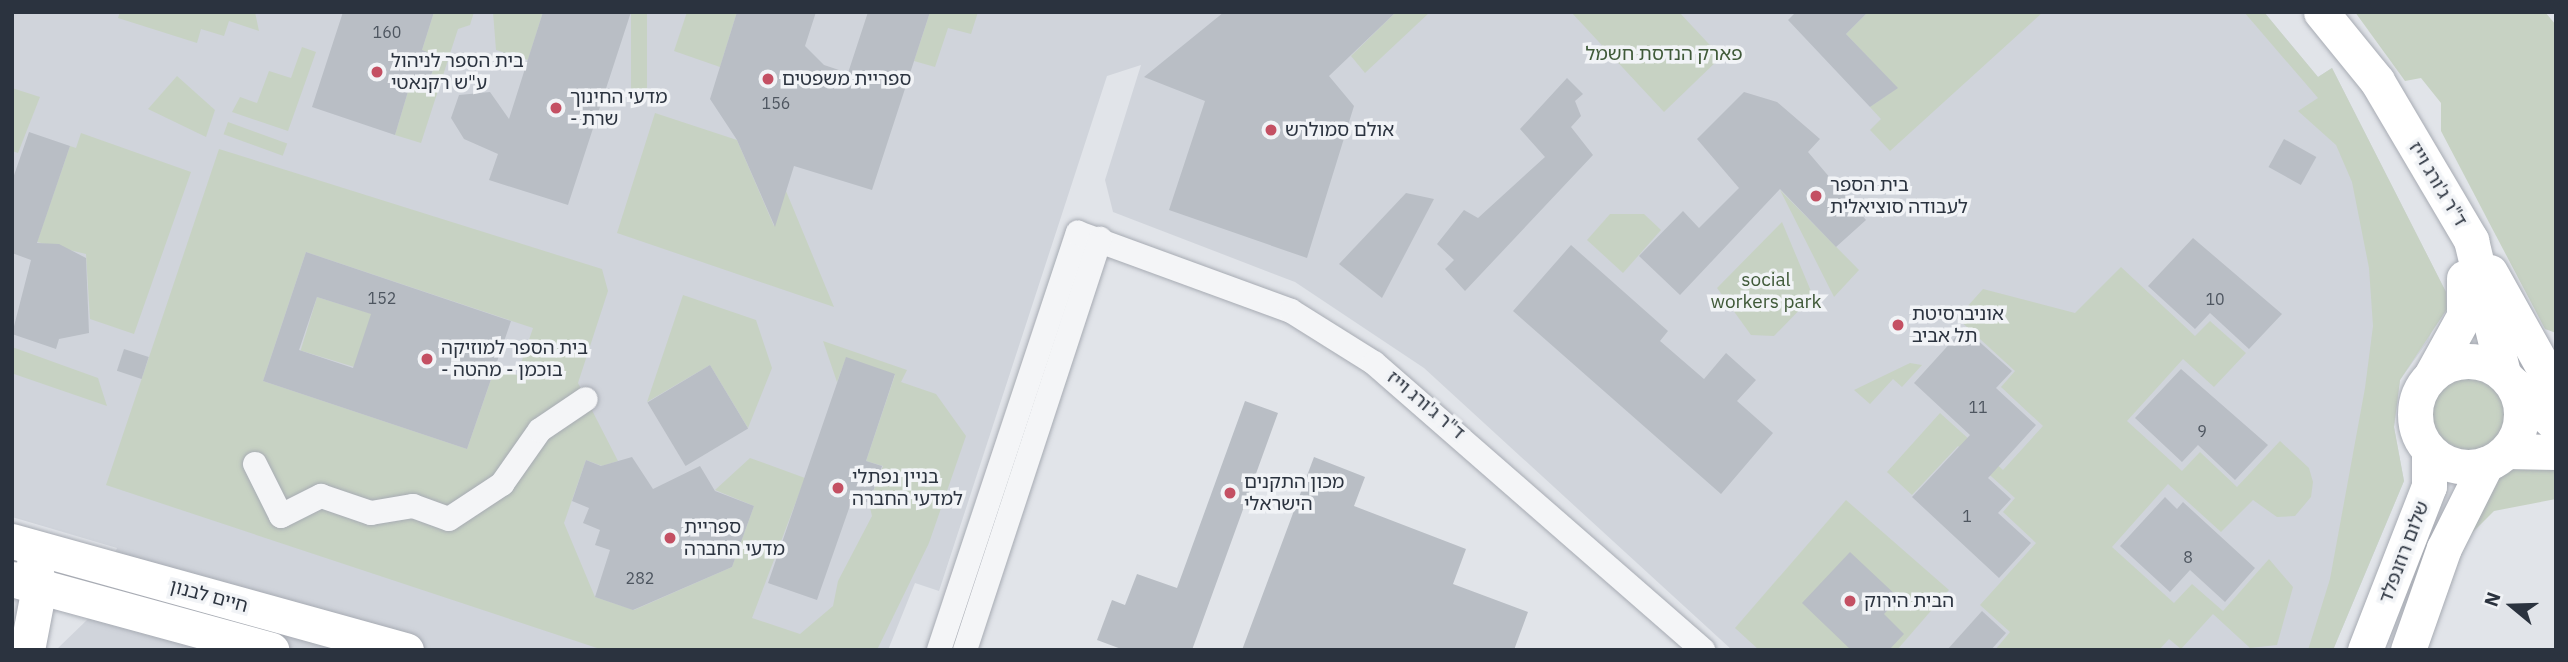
<!DOCTYPE html>
<meta charset="utf-8">
<style>
body{margin:0}
#map{position:relative;width:2568px;height:662px;overflow:hidden;background:#e1e4e9;font-family:"IBM Plex Sans","Noto Sans Hebrew",sans-serif}
div>[style]{position:absolute}
[style*='--x']{left:calc(var(--x)*1px);top:calc(var(--y)*1px);width:calc(var(--w)*1px);rotate:calc(var(--a)*1deg)}
.built>*{inset:0;background:#d0d4db}
.green>*{inset:0;background:#c7d2c3;transform-origin:0 0}
.round{border-radius:50%}
.building>*{inset:0;background:#b9bec5;transform-origin:0 0}
.roads{filter:drop-shadow(0 0 2px #a7abb3) drop-shadow(0 0 2px #a7abb3)}
.street>*{height:24px;margin:-12px;padding:0 12px;transform-origin:12px;border-radius:12px;background:#f4f5f7}
.secondary>*{height:35px;margin:-17.5px;padding:0 17.5px;transform-origin:17.5px;border-radius:17.5px;background:#fff}
.secondary>.ring{margin:-17.5px;padding:0;box-sizing:content-box;background:none;border:35px solid #fff;border-radius:50%}
.dots>*{width:19px;height:19px;translate:-50% -50%;box-sizing:border-box;border:4px solid #f1f3f6;border-radius:50%}
span{translate:-50% -50%;white-space:nowrap;text-align:center;line-height:1.15;-webkit-text-stroke:7px #f1f3f6;paint-order:stroke}
.number-label{font-size:16px;color:#4e5660}
.number-label span{-webkit-text-stroke-width:0}
.park-label{font-size:19px;color:#405a39}
.poi-label{font-size:19px;color:#2b333f}
.left{translate:0 -50%;text-align:left}
.street-label{font-size:19px;color:#2b333f}
.frame{position:absolute;inset:0;border:14px solid #2b333f;pointer-events:none}
.north{position:absolute;left:2477px;top:571px;width:70px;height:70px;-webkit-text-stroke:5px #f1f3f6;paint-order:stroke;rotate:289deg;font-size:19px;font-weight:700;line-height:28px;text-align:center;color:#2b333f}
.north::after{content:'';display:block;margin:auto;width:24px;height:32px;background:#2b333f;clip-path:polygon(50% 0,100% 100%,50% 72%,0 100%)}
</style>
<div id="map">
<div class="built">
<i style="clip-path:polygon(12px 12px,2264px 12px,2318px 77px,2332px 68px,2446px 292px,2428px 341px,2400px 380px,2394px 427px,2404px 481px,2333px 650px,1732px 650px,1424px 368px,1295px 282px,1113px 212px,1105px 180px,1141px 65px,1107px 76px,939px 591px,915px 583px,888px 650px,56px 650px,89px 618px,117px 548px,12px 517px)"></i>
</div>
<div class="green">
<i style="clip-path:polygon(120px 12px,255px 12px,259px 31px,229px 21px,224px 36px,201px 29px,197px 43px,118px 18px)"></i>
<i style="clip-path:polygon(434px 12px,474px 12px,470px 25px,458px 29px,421px 143px,395px 135px,409px 88px,426px 92px,437px 57px,422px 50px)"></i>
<i style="clip-path:polygon(493px 12px,543px 12px,528px 60px,496px 50px)"></i>
<i style="left:631px;top:12px;width:16px;height:87px"></i>
<i style="clip-path:polygon(687px 12px,737px 12px,720px 67px,674px 51px)"></i>
<i style="clip-path:polygon(930px 12px,978px 12px,971px 34px,948px 28px,935px 67px,914px 61px)"></i>
<i style="clip-path:polygon(1396px 12px,1430px 12px,1365px 73px,1351px 56px)"></i>
<i style="clip-path:polygon(1571px 12px,1679px 12px,1721px 57px,1664px 112px)"></i>
<i style="clip-path:polygon(1868px 12px,2043px 12px,1890px 151px,1870px 130px,1881px 119px,1870px 107px,1897px 88px,1846px 34px)"></i>
<i style="clip-path:polygon(2244px 12px,2264px 12px,2318px 77px,2332px 68px,2446px 292px,2447px 309px,2400px 380px,2394px 427px,2404px 481px,2333px 650px,2308px 650px,2330px 579px,2365px 388px,2373px 326px,2369px 268px,2352px 182px,2336px 145px,2298px 111px,2318px 98px)"></i>
<i style="clip-path:polygon(2355px 12px,2545px 12px,2556px 25px,2556px 333px,2545px 329px,2441px 131px,2441px 103px,2421px 78px,2405px 81px)"></i>
<i style="clip-path:polygon(302px 47px,316px 52px,288px 131px,232px 112px,240px 97px,257px 103px,269px 71px,291px 78px)"></i>
<i style="clip-path:polygon(177px 76px,215px 110px,206px 137px,148px 109px)"></i>
<i style="clip-path:polygon(12px 88px,40px 97px,18px 153px,12px 151px)"></i>
<i style="clip-path:polygon(655px 113px,737px 140px,774px 226px,786px 191px,834px 307px,617px 233px)"></i>
<i style="left:228px;top:122px;width:63px;height:13px;rotate:20deg"></i>
<i style="clip-path:polygon(81px 133px,191px 172px,134px 334px,90px 319px,86px 254px,37px 242px,70px 146px,76px 148px)"></i>
<i style="clip-path:polygon(evenodd,219px 149px,602px 269px,608px 291px,578px 383px,618px 461px,602px 466px,586px 460px,564px 523px,595px 597px,634px 610px,732px 567px,754px 506px,715px 490px,750px 458px,805px 478px,752px 618px,800px 634px,833px 606px,838px 581px,872px 516px,869px 503px,883px 466px,866px 461px,895px 375px,846px 358px,837px 382px,823px 341px,907px 370px,901px 382px,936px 394px,966px 436px,929px 543px,877px 650px,603px 650px,106px 485px,219px 149px,306px 252px,533px 328px,517px 375px,495px 368px,467px 449px,263px 381px,306px 252px)"></i>
<i style="clip-path:polygon(1780px 190px,1859px 270px,1834px 297px)"></i>
<i style="clip-path:polygon(1610px 214px,1644px 214px,1661px 230px,1623px 273px,1587px 240px)"></i>
<i style="clip-path:polygon(1782px 222px,1813px 296px,1774px 336px,1751px 335px,1717px 288px)"></i>
<i style="clip-path:polygon(2121px 267px,2195px 336px,2210px 321px,2246px 353px,2214px 387px,2183px 359px,2127px 421px,2182px 471px,2200px 452px,2237px 487px,2280px 441px,2309px 468px,2313px 482px,2311px 497px,2295px 516px,2277px 517px,2253px 500px,2221px 532px,2168px 484px,2112px 547px,2174px 603px,2192px 584px,2223px 611px,2269px 559px,2293px 587px,2277px 645px,2250px 648px,2213px 614px,2181px 649px,2169px 639px,2159px 650px,1995px 650px,2010px 632px,1980px 605px,2036px 543px,2003px 512px,2015px 498px,1958px 446px,1912px 495px,1887px 472px,1940px 413px,2003px 470px,2043px 426px,2001px 387px,2015px 371px,1957px 318px,1983px 289px,2075px 313px)"></i>
<i style="clip-path:polygon(683px 295px,756px 320px,772px 368px,748px 428px,710px 365px,647px 402px)"></i>
<i style="left:317px;top:297px;width:57px;height:56px;rotate:17deg"></i>
<i style="clip-path:polygon(12px 347px,98px 378px,107px 406px,14px 374px,12px 378px)"></i>
<i style="clip-path:polygon(1910px 363px,1922px 365px,1902px 387px,1893px 379px,1870px 404px,1854px 390px)"></i>
<i class="round" style="left:2427px;top:372px;width:82px;height:82px"></i>
<i style="clip-path:polygon(2556px 462px,2556px 499px,2494px 511px,2463px 542px,2492px 481px,2518px 465px)"></i>
<i style="clip-path:polygon(1846px 500px,1949px 590px,1897px 650px,1759px 650px,1735px 628px)"></i>
</div>
<div class="building">
<i style="clip-path:polygon(343px 12px,434px 12px,422px 50px,438px 56px,425px 92px,409px 88px,395px 135px,312px 107px)"></i>
<i style="clip-path:polygon(543px 12px,631px 12px,568px 205px,489px 180px,498px 154px,464px 139px,451px 118px,459px 95px,490px 92px,509px 119px)"></i>
<i style="clip-path:polygon(737px 12px,816px 12px,805px 46px,824px 65px,848px 73px,868px 12px,930px 12px,872px 190px,794px 166px,775px 227px,737px 140px,710px 99px)"></i>
<i style="clip-path:polygon(1224px 12px,1396px 12px,1329px 76px,1354px 106px,1307px 258px,1169px 210px,1205px 101px,1144px 77px)"></i>
<i style="clip-path:polygon(1796px 12px,1868px 12px,1846px 34px,1898px 88px,1870px 107px,1788px 20px)"></i>
<i style="clip-path:polygon(1567px 78px,1583px 94px,1575px 101px,1581px 116px,1571px 127px,1593px 155px,1465px 291px,1445px 269px,1454px 260px,1437px 244px,1464px 210px,1478px 218px,1545px 157px,1520px 129px)"></i>
<i style="clip-path:polygon(1744px 92px,1777px 102px,1820px 139px,1808px 152px,1866px 220px,1836px 247px,1780px 189px,1680px 295px,1639px 256px,1683px 211px,1699px 228px,1739px 188px,1697px 139px)"></i>
<i style="clip-path:polygon(29px 132px,70px 146px,37px 243px,59px 244px,86px 258px,89px 333px,59px 339px,56px 349px,12px 334px,31px 260px,12px 253px,12px 181px)"></i>
<i style="left:2284px;top:139px;width:37px;height:32px;rotate:29deg"></i>
<i style="clip-path:polygon(1406px 193px,1434px 199px,1382px 298px,1339px 264px)"></i>
<i style="clip-path:polygon(2193px 238px,2282px 314px,2249px 349px,2210px 313px,2195px 329px,2148px 286px)"></i>
<i style="clip-path:polygon(1571px 245px,1668px 331px,1660px 341px,1704px 379px,1726px 353px,1756px 380px,1737px 401px,1773px 433px,1721px 494px,1513px 311px)"></i>
<i style="clip-path:polygon(evenodd,306px 252px,511px 321px,467px 449px,263px 381px,306px 252px,317px 297px,371px 314px,353px 368px,299px 350px,317px 297px)"></i>
<i style="clip-path:polygon(1964px 328px,2012px 371px,1996px 388px,2036px 425px,1988px 478px,2011px 499px,1998px 513px,2031px 543px,1999px 578px,1912px 497px,1970px 435px,1914px 383px)"></i>
<i style="left:124px;top:349px;width:26px;height:23px;rotate:18deg"></i>
<i style="clip-path:polygon(846px 357px,895px 374px,866px 461px,882px 466px,869px 503px,853px 497px,817px 600px,768px 583px)"></i>
<i style="left:710px;top:365px;width:74px;height:73px;rotate:59deg"></i>
<i style="clip-path:polygon(2181px 369px,2268px 445px,2235px 480px,2198px 445px,2182px 462px,2135px 418px)"></i>
<i style="clip-path:polygon(1245px 401px,1278px 413px,1192px 650px,1124px 650px,1097px 640px,1112px 600px,1125px 605px,1137px 574px,1177px 588px)"></i>
<i style="clip-path:polygon(632px 457px,653px 489px,700px 466px,715px 491px,754px 506px,732px 567px,633px 610px,595px 597px,610px 550px,595px 545px,600px 530px,583px 523px,589px 508px,572px 501px,586px 460px,601px 466px)"></i>
<i style="clip-path:polygon(1314px 457px,1365px 477px,1354px 506px,1466px 549px,1453px 584px,1528px 612px,1514px 650px,1242px 650px)"></i>
<i style="clip-path:polygon(2165px 497px,2177px 509px,2183px 502px,2255px 568px,2225px 602px,2190px 570px,2170px 592px,2120px 546px)"></i>
<i style="clip-path:polygon(1850px 552px,1899px 598px,1884px 614px,1904px 634px,1889px 650px,1851px 650px,1802px 603px)"></i>
<i style="clip-path:polygon(1982px 611px,2006px 633px,1991px 650px,1947px 650px)"></i>
</div>
<div class="roads">
<div class="street">
<i style="--x:255;--y:464;--w:58;--a:63.4"></i>
<i style="--x:281;--y:516;--w:45;--a:-26.6"></i>
<i style="--x:321;--y:496;--w:53;--a:18.8"></i>
<i style="--x:371;--y:513;--w:43;--a:-9.5"></i>
<i style="--x:413;--y:506;--w:38;--a:20"></i>
<i style="--x:449;--y:519;--w:64;--a:-33.4"></i>
<i style="--x:502;--y:484;--w:66;--a:-54.9"></i>
<i style="--x:540;--y:430;--w:55;--a:-34"></i>
<i style="--x:939;--y:650;--w:440;--a:-71.6"></i>
<i style="--x:1078;--y:233;--w:227;--a:20.1"></i>
<i style="--x:1291;--y:311;--w:98;--a:32.1"></i>
<i style="--x:1374;--y:363;--w:437;--a:41.1"></i>
<i style="--x:965;--y:650;--w:433;--a:-71.8"></i>
</div>
<div class="secondary">
<i style="--x:2321;--y:12;--w:89;--a:50.9"></i>
<i style="--x:2377;--y:81;--w:185;--a:59.4"></i>
<i style="--x:2471;--y:240;--w:137;--a:76.5"></i>
<i style="--x:2490;--y:272;--w:135;--a:60.8"></i>
<i class="ring" style="left:2415px;top:361px;width:71px;height:71px"></i>
<i style="--x:2432;--y:374;--w:66;--a:-61.1"></i>
<i style="--x:2464;--y:316;--w:38;--a:-90"></i>
<i style="--x:2513;--y:384;--w:59;--a:43.6"></i>
<i style="--x:2506;--y:451;--w:50;--a:1.1"></i>
<i style="--x:12;--y:541;--w:409;--a:15.5"></i>
<i style="--x:12;--y:579;--w:269;--a:15.3"></i>
<i style="--x:27;--y:650;--w:64;--a:-79.2"></i>
<i style="--x:39;--y:587;--w:24;--a:-102"></i>
<i style="--x:2365;--y:650;--w:176;--a:-68.7"></i>
<i style="--x:2429;--y:486;--w:35;--a:-90"></i>
<i style="--x:2408;--y:650;--w:108;--a:-70.6"></i>
<i style="--x:2444;--y:548;--w:94;--a:-63.4"></i>
</div>
</div>
<div class="dots">
<i style="left:377px;top:72px;background:#c45063"></i>
<i style="left:768px;top:79px;background:#c45063"></i>
<i style="left:556px;top:108px;background:#c45063"></i>
<i style="left:1271px;top:130px;background:#c45063"></i>
<i style="left:1816px;top:196px;background:#c45063"></i>
<i style="left:1898px;top:325px;background:#c45063"></i>
<i style="left:427px;top:359px;background:#c45063"></i>
<i style="left:838px;top:488px;background:#c45063"></i>
<i style="left:1230px;top:493px;background:#c45063"></i>
<i style="left:670px;top:538px;background:#c45063"></i>
<i style="left:1850px;top:601px;background:#c45063"></i>
</div>
<div class="number-label">
<span style="left:387px;top:32px">160</span>
<span style="left:776px;top:103px">156</span>
<span style="left:382px;top:298px">152</span>
<span style="left:2215px;top:299px">10</span>
<span style="left:1978px;top:407px">11</span>
<span style="left:2202px;top:431px">9</span>
<span style="left:1967px;top:516px">1</span>
<span style="left:2188px;top:557px">8</span>
<span style="left:640px;top:578px">282</span>
</div>
<div class="park-label">
<span style="left:1664px;top:54px">פארק הנדסת חשמל</span>
<span style="left:1766px;top:291px">social<br>workers park</span>
</div>
<div class="poi-label">
<span class="left" style="left:391px;top:72px">בית הספר לניהול<br>ע"ש רקנאטי</span>
<span class="left" style="left:782px;top:79px">ספריית משפטים</span>
<span class="left" style="left:570px;top:108px">מדעי החינוך<br>- שרת</span>
<span class="left" style="left:1285px;top:130px">אולם סמולרש</span>
<span class="left" style="left:1830px;top:196px">בית הספר<br>לעבודה סוציאלית</span>
<span class="left" style="left:1912px;top:325px">אוניברסיטת<br>תל אביב</span>
<span class="left" style="left:441px;top:359px">בית הספר למוזיקה<br>- בוכמן - מהטה</span>
<span class="left" style="left:852px;top:488px">בניין נפתלי<br>למדעי החברה</span>
<span class="left" style="left:1244px;top:493px">מכון התקנים<br>הישראלי</span>
<span class="left" style="left:684px;top:538px">ספריית<br>מדעי החברה</span>
<span class="left" style="left:1864px;top:601px">הבית הירוק</span>
</div>
<div class="street-label">
<span style="left:2438px;top:184px;rotate:59deg">ד"ר ג'ורג וייז</span>
<span style="left:1426px;top:405px;rotate:40deg">ד"ר ג'ורג וייז</span>
<span style="left:2404px;top:552px;rotate:-69deg">שלום רוזנפלד</span>
<span style="left:209px;top:596px;rotate:15deg">חיים לבנון</span>
</div>
<div class="frame"></div>
<div class="north">N</div>
</div>
